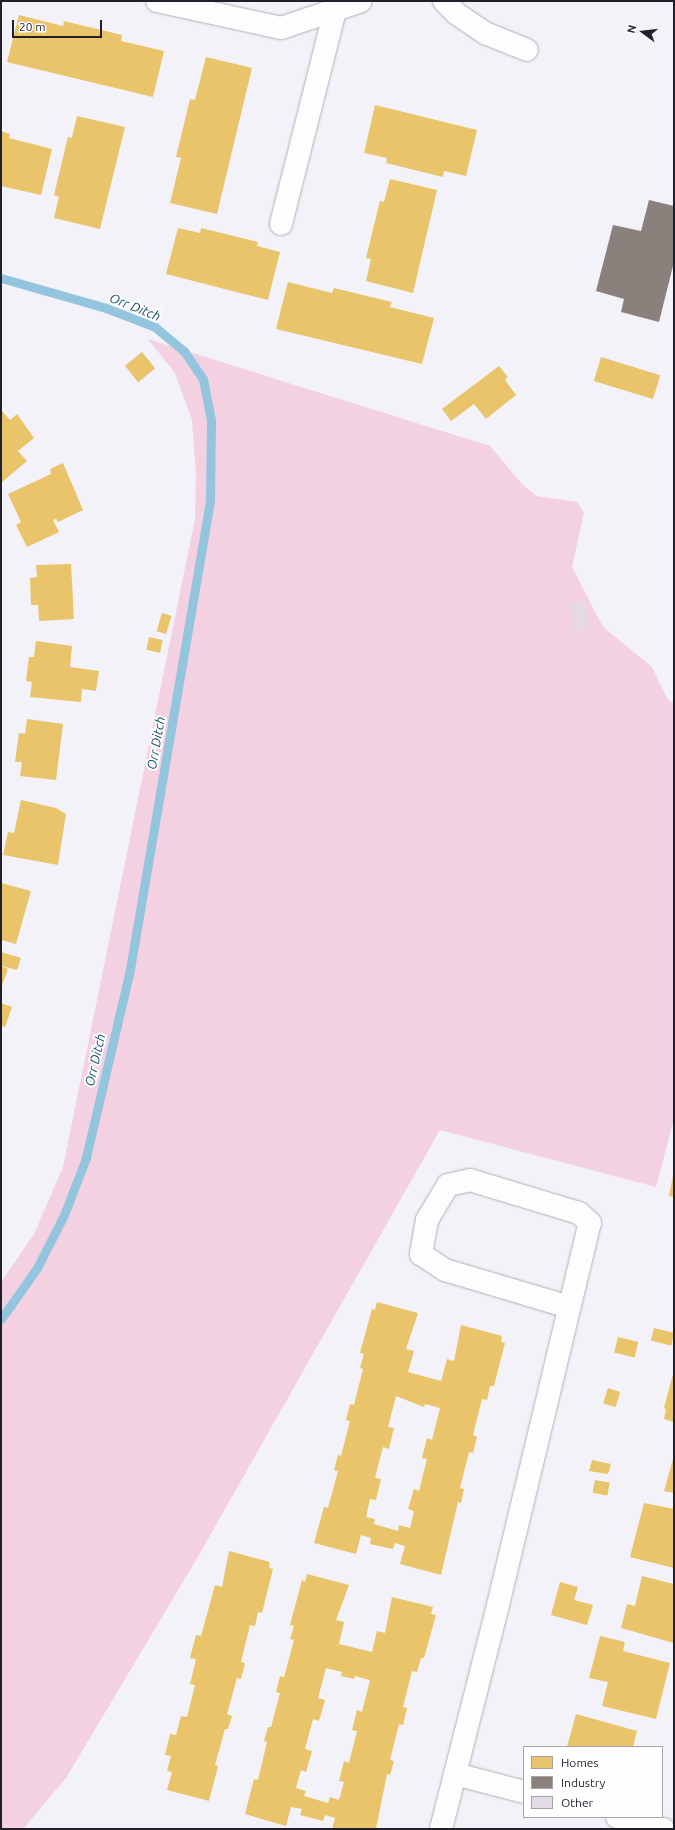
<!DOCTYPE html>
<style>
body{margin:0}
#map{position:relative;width:675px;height:1830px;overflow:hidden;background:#f2f2f8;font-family:Ubuntu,sans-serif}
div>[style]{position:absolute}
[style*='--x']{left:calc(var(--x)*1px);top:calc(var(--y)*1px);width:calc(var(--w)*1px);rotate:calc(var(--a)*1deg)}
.green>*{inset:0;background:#f3d1e1}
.homes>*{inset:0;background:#e9c46a;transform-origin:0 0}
.industry>*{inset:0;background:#8a817c}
.stream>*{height:9px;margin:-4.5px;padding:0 4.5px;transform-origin:4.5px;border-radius:4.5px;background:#94c5df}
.building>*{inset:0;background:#e3dae6;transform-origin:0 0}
.roads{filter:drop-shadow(0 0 1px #b0afb7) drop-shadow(0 0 1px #b0afb7)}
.minor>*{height:22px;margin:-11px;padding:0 11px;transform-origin:11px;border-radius:11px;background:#fdfdfe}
span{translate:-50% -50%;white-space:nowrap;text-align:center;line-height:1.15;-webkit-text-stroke:4px #fefefe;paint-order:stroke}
.water-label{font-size:13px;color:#154e66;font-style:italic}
.frame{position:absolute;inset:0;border:2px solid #201f2a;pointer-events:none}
.legend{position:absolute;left:523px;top:1746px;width:140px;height:72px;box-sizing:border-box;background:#fefefe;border:1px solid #a5a5a9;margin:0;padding:5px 7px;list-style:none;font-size:12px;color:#201f2a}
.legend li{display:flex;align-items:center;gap:8px;height:20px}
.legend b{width:20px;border:1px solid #a5a5a9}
.north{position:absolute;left:623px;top:12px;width:40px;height:40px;-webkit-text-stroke:3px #fefefe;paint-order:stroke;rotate:285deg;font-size:11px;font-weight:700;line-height:16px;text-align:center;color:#201f2a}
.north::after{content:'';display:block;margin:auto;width:14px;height:18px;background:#201f2a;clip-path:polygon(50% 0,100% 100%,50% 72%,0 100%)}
.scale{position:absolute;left:12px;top:20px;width:90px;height:18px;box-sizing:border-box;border:2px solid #201f2a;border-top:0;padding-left:5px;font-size:12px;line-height:14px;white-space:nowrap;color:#201f2a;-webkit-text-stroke:3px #fefefe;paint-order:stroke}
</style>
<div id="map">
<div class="green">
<i style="clip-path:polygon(148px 339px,490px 446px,521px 483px,536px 496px,577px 502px,584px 513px,572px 567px,603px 627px,652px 667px,668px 700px,674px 703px,674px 1119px,656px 1187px,440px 1130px,196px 1560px,66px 1778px,23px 1829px,1px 1829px,1px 1282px,34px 1234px,63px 1167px,195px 519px,196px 475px,192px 420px,175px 373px)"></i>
</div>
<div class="homes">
<i style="clip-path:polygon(19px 15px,63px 26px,64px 21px,122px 35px,121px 41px,164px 51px,153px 97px,7px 62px)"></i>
<i style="clip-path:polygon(206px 57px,252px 68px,217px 214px,170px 203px,181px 158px,176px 157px,190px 99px,195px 100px)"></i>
<i style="clip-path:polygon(375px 105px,477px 130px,466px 176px,444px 171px,443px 177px,386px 163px,387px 158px,364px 153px)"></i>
<i style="clip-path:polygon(77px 116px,125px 127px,100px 229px,54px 218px,59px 197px,54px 195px,68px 137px,72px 138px)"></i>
<i style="clip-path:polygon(1px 131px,10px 134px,9px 138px,52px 149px,41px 195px,1px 186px)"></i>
<i style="clip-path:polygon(390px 179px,437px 190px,413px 293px,366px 281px,371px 259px,366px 258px,380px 201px,384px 202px)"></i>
<i style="clip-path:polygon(178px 228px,200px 233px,201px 228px,258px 242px,257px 246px,280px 252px,268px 300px,166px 274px)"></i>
<i style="clip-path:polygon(288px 282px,332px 293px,334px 288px,392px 302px,390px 307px,434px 318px,422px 364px,276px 329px)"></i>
<i style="left:142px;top:352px;width:21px;height:22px;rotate:51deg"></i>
<i style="left:601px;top:357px;width:62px;height:25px;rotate:17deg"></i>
<i style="clip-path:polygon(499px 366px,508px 377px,505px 380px,516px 395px,486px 419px,474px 404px,451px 421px,442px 409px)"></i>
<i style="clip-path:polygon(1px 410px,10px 420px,17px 414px,34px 438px,18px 451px,27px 461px,1px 483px)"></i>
<i style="clip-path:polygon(63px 463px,83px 510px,58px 522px,56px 519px,53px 520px,59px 532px,27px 547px,16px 525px,21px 522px,8px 494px,51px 474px,50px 469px)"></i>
<i style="clip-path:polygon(71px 564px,74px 619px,39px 621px,38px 605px,31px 605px,30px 578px,37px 577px,36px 565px)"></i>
<i style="left:162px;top:613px;width:10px;height:19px;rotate:17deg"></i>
<i style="left:149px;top:637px;width:14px;height:13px;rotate:12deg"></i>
<i style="clip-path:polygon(36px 641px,72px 646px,70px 667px,99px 671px,96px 691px,82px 689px,81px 702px,30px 697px,32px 682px,26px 681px,29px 657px,34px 657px)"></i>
<i style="clip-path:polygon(27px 719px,63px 724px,56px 780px,20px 776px,22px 762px,15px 762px,19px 733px,25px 734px)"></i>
<i style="clip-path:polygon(21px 800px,56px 808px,66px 814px,58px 865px,3px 855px,8px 832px,14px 833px)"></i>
<i style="clip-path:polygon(1px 883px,31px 891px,16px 944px,1px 940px)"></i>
<i style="clip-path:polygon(1px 952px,21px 958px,17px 970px,1px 966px)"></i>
<i style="clip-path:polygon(1px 966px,8px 969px,1px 988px)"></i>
<i style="clip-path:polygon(1px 1003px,12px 1007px,5px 1027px,1px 1026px)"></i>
<i style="clip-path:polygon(673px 1176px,674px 1176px,674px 1197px,669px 1196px)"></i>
<i style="clip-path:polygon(evenodd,377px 1302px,418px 1313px,406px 1349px,414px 1351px,408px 1372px,441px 1381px,447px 1359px,454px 1361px,461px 1325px,502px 1336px,501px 1342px,505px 1343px,494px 1386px,490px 1386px,487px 1400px,482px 1399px,473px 1435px,477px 1437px,473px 1453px,469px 1452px,460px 1488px,464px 1489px,461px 1503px,458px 1502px,441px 1575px,400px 1564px,405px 1546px,395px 1543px,393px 1549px,370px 1544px,371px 1538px,361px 1535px,356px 1554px,314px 1543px,324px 1507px,328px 1508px,338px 1471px,334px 1470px,338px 1455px,341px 1456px,350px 1421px,346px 1420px,350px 1404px,354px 1405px,363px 1369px,360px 1368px,364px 1354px,360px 1353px,372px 1309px,375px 1310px,377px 1302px,396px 1396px,424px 1407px,425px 1404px,440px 1408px,432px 1440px,427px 1438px,422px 1458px,427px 1459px,419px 1491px,414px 1489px,408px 1509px,414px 1511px,410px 1528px,399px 1525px,398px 1531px,374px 1524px,375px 1519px,366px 1517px,370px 1499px,376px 1500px,381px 1479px,375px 1478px,383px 1447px,389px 1449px,394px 1428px,388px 1427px,396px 1396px)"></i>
<i style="left:654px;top:1328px;width:21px;height:13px;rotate:14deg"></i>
<i style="left:618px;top:1337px;width:21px;height:16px;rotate:14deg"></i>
<i style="clip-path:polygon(673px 1374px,674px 1375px,674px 1422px,664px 1419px,666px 1409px,664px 1408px)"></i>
<i style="left:608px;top:1388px;width:13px;height:16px;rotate:18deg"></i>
<i style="clip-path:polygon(674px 1456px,674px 1493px,664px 1491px)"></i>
<i style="clip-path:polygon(592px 1460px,611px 1464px,608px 1474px,589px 1471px)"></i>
<i style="left:595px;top:1480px;width:15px;height:13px;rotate:11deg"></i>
<i style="clip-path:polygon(644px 1503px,674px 1509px,674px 1568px,630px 1557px)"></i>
<i style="clip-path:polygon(229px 1551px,270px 1562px,269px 1568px,273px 1569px,262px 1613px,258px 1612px,255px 1626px,250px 1625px,241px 1662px,245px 1663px,241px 1679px,237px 1678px,227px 1714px,232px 1716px,228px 1729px,225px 1729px,215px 1765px,218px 1766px,209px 1801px,167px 1790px,172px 1772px,167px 1771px,171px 1756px,165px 1755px,170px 1734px,176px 1735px,181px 1716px,187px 1717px,195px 1685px,190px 1684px,196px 1659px,190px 1658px,196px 1635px,201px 1636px,215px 1585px,222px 1587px)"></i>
<i style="clip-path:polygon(evenodd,307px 1574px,349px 1585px,336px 1620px,344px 1622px,339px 1644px,372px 1652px,377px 1631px,385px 1633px,392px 1597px,433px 1607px,431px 1614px,436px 1615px,424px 1658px,421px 1658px,417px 1672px,412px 1671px,403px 1707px,407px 1708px,403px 1725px,399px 1724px,390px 1760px,394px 1761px,390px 1775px,387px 1774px,376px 1829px,332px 1829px,335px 1818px,325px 1815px,323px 1821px,300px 1815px,302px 1809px,291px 1807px,286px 1826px,245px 1814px,254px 1779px,258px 1780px,267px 1742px,264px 1741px,268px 1727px,271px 1727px,280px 1693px,276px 1692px,280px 1676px,284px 1677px,294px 1640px,290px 1639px,294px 1626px,290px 1625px,302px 1580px,305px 1582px,307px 1574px,326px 1668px,342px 1672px,341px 1676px,354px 1679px,355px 1676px,370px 1680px,362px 1712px,357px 1710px,352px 1730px,357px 1731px,349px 1763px,344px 1761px,339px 1781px,344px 1782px,339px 1800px,330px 1797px,328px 1803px,304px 1796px,306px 1791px,296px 1788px,301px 1770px,306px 1772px,312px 1751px,305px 1749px,313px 1719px,319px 1721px,325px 1700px,318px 1698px,326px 1668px)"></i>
<i style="clip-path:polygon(642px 1576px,674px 1584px,674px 1643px,621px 1628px,627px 1604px,635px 1606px)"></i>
<i style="clip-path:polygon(560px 1582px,578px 1587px,574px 1600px,593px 1605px,587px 1625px,551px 1615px)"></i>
<i style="clip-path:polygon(600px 1636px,625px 1642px,623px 1651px,670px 1663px,656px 1719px,602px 1706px,608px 1682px,589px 1678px)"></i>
<i style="clip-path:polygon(576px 1714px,637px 1731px,633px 1747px,567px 1747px)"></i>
</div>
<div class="industry">
<i style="clip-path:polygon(649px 200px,674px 206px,674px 262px,659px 322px,621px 312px,624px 299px,596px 291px,613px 225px,641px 231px)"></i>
</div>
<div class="stream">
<i style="--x:1;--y:278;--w:109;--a:15.9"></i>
<i style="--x:106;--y:308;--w:53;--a:21.2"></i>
<i style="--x:155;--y:327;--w:38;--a:40"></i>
<i style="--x:184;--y:351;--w:34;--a:56"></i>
<i style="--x:203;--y:379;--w:42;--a:79"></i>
<i style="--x:211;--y:420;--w:81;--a:90.7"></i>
<i style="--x:210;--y:501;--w:480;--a:99.7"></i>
<i style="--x:129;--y:974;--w:189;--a:103.2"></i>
<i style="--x:86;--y:1158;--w:61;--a:111.1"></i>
<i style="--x:64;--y:1215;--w:59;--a:117"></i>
<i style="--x:37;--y:1268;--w:62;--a:125.2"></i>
</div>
<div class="building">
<i style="left:585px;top:601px;width:28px;height:15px;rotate:82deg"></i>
</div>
<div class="roads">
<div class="minor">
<i style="--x:157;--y:1;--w:127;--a:12.3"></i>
<i style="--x:281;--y:28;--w:84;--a:-18.6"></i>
<i style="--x:444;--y:1;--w:18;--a:45"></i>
<i style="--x:457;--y:14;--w:34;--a:34"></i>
<i style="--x:485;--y:33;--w:45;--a:22"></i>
<i style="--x:281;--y:224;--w:220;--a:-75.8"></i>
<i style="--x:455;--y:1774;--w:71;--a:14.6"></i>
<i style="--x:617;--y:1817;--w:48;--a:14.6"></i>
<i style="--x:441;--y:1829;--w:231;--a:-75.7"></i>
<i style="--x:498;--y:1605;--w:393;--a:-76.5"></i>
<i style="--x:590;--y:1223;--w:15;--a:-138"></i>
<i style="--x:579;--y:1213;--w:114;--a:-163.2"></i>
<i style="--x:470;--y:1180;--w:23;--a:167"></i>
<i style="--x:448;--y:1185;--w:41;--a:121"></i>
<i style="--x:427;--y:1220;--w:35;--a:100"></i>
<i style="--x:421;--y:1254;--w:29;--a:34"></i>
<i style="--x:445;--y:1270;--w:129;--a:16.6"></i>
</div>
</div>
<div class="water-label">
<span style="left:135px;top:307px;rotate:22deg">Orr Ditch</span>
<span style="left:156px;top:743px;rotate:-80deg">Orr Ditch</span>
<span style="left:95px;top:1060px;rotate:-77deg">Orr Ditch</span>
</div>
<div class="frame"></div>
<ul class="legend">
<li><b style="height:11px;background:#e9c46a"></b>Homes</li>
<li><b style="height:11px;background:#8a817c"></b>Industry</li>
<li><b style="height:11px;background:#e3dae6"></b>Other</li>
</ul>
<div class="north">N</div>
<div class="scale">20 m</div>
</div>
